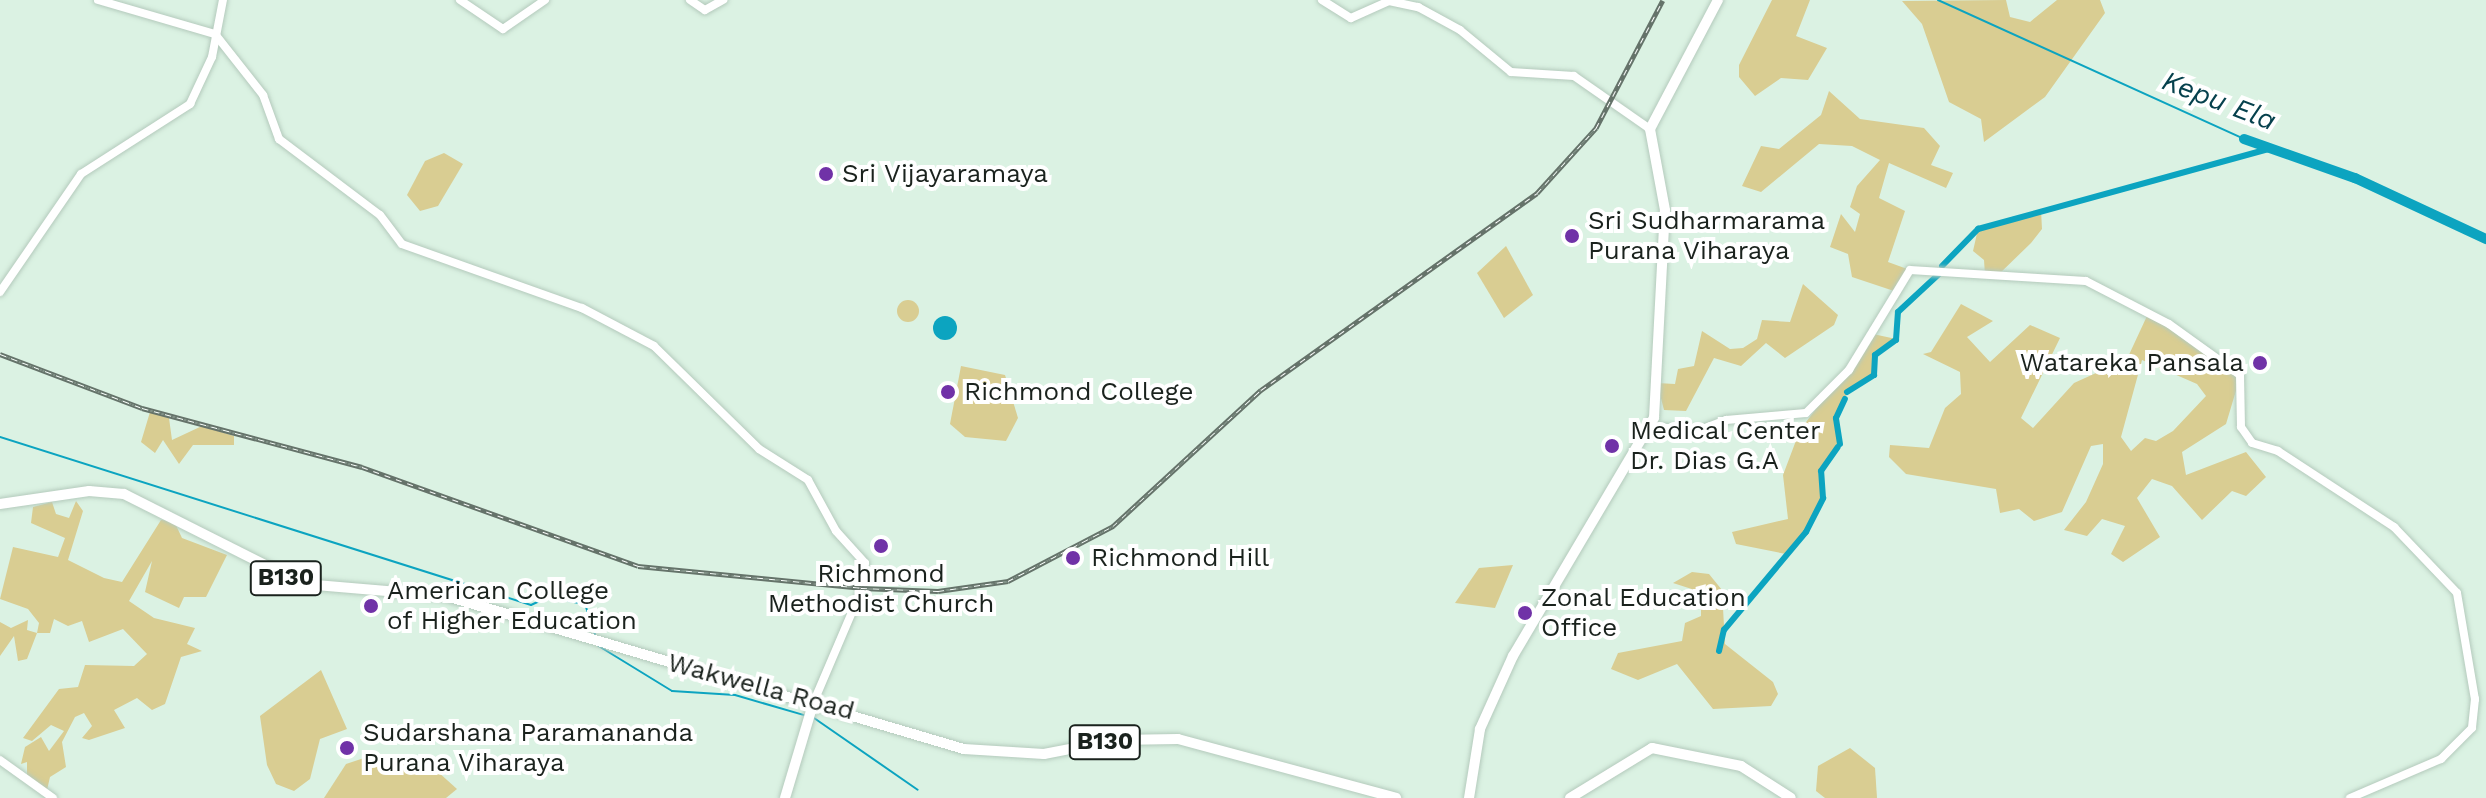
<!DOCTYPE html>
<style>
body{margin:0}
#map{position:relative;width:2486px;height:798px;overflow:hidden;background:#dbf2e3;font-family:"Work Sans",sans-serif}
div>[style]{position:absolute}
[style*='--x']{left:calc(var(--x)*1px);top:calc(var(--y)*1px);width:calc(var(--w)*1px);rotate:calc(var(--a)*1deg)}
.green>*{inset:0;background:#d9cd92}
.round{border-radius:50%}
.water>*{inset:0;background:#0ca4c0}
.stream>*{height:2px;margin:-1px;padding:0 1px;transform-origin:1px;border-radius:1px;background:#0ca4c0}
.canal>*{height:6px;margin:-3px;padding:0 3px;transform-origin:3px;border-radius:3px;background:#0ca4c0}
.river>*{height:10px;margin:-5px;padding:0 5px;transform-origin:5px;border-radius:5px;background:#0ca4c0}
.roads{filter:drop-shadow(0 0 2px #b4cabc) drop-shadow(0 0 2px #b4cabc)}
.minor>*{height:8px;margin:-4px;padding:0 4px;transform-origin:4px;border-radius:4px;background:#fff}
.major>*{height:10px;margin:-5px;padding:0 5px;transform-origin:5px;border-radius:5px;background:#fff}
.rail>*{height:5px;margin-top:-2.5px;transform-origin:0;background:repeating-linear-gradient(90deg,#fff 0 6px,#65736a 0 12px);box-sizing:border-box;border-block:2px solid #65736a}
.dots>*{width:22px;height:22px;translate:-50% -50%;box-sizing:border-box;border:4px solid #fff;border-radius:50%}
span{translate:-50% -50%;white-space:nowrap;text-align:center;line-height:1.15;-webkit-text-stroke:8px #fff;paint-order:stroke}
.shield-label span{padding:2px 6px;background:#fff;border:2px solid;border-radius:6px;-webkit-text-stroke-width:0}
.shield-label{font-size:24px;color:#1a221d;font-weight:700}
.poi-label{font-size:26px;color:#1a221d}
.left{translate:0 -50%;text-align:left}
.right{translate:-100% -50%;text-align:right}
.street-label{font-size:26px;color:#1a221d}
.water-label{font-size:28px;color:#06414d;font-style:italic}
</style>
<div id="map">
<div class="green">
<i style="clip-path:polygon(1772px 0,1810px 0,1796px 36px,1827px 48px,1808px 80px,1781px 78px,1755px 96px,1739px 77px,1739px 65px)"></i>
<i style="clip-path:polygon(2006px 0,2010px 17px,2030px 22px,2057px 0,2100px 0,2105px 13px,2045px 97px,1984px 142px,1981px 119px,1949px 102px,1922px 24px,1902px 1px)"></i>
<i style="clip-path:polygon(1829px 91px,1860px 119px,1924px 128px,1940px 146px,1931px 165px,1953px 173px,1946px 188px,1889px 163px,1879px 198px,1905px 211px,1888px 262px,1910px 270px,1897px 292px,1852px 277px,1848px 254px,1830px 247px,1841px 214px,1855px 232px,1860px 214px,1850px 207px,1857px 186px,1880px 160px,1852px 146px,1819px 144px,1761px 192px,1742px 186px,1761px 146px,1779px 149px,1821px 115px)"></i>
<i style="clip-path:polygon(444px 153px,463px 164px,438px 206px,420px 211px,407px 195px,425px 161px)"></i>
<i style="clip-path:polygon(2041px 210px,2042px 229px,2031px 243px,1996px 277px,1985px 275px,1984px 260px,1973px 251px,1978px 229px)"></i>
<i style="clip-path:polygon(1506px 246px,1533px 295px,1504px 318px,1477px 273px)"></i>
<i style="clip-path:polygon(1803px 284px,1838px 315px,1834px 325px,1785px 358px,1766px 343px,1741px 366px,1714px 358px,1686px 411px,1664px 410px,1657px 383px,1675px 384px,1678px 369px,1694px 366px,1702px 331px,1730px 349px,1743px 348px,1757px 339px,1762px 320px,1790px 322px)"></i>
<i class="round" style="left:897px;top:300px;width:22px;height:22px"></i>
<i style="clip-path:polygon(evenodd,1961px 304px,1993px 321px,1967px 337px,1990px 362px,2030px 325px,2060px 338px,2021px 418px,2033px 428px,2074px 383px,2127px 359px,2147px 316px,2156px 320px,2235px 369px,2238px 384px,2226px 424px,2182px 452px,2186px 475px,2246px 452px,2266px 477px,2246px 496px,2232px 491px,2202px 520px,2172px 486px,2152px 479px,2137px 498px,2160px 537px,2123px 562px,2111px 554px,2125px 526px,2102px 519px,2087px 536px,2064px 530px,2086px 502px,2103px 464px,2103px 444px,2091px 446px,2062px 512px,2034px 521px,2019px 509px,2000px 513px,1996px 489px,1906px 474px,1889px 457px,1890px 445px,1929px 448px,1945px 408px,1961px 394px,1960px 372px,1923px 354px,1931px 352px,1961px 304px,2142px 360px,2197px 384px,2206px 396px,2173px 431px,2156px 441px,2145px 438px,2131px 451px,2121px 437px,2142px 360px)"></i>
<i style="clip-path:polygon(1873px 334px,1896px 339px,1875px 355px,1871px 379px,1848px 391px,1836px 418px,1840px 445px,1821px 471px,1823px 498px,1806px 532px,1786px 554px,1736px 544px,1732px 532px,1788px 519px,1783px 475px,1800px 430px)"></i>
<i style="clip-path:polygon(961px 366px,1005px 375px,1018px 418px,1006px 441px,965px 437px,950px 424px)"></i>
<i style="clip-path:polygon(150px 412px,169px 418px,172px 440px,202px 426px,234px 436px,234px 445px,193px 445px,179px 464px,163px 440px,155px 453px,141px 442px)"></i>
<i style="clip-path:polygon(76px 501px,83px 511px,68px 560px,104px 578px,122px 582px,161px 520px,174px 521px,182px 538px,227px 555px,206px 597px,184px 597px,179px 608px,145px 592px,152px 561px,129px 601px,154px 618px,195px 628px,187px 644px,202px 651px,181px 657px,165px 704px,152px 710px,137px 698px,114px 710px,125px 728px,89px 740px,82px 738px,92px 726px,84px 713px,75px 717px,62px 742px,66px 767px,50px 777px,47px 790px,27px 776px,27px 762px,21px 764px,25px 747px,41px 737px,49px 751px,64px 731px,51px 725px,32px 741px,23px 738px,59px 689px,78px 687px,85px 665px,134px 666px,147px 654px,123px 629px,89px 642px,82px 621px,68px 626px,54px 619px,50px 633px,37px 633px,27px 659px,18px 661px,14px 636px,0 656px,0 622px,11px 628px,28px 620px,27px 630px,37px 633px,39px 623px,28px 609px,0 599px,13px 547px,58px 557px,65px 538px,31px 523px,33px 507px,52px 502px,56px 514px,69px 518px)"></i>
<i style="clip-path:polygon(1513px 565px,1495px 608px,1455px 603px,1479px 568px)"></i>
<i style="clip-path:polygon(1692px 572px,1709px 574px,1722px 590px,1725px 644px,1773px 682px,1778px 694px,1771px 706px,1713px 709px,1677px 664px,1638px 680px,1611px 669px,1618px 653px,1682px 641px,1685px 623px,1701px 616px,1701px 592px,1673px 583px)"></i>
<i style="clip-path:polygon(321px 670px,347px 729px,320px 739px,310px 779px,294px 791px,276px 784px,267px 765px,260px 716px)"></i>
<i style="clip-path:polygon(1850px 748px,1875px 768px,1877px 798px,1825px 798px,1816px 791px,1818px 766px)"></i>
<i style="clip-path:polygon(370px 756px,427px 762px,457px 789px,446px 798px,324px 798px,346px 764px)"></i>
</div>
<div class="water">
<i class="round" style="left:933px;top:316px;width:24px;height:24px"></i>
</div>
<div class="stream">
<i style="--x:1938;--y:0;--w:336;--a:24.4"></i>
<i style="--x:0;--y:437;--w:557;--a:17.56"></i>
<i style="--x:531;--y:605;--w:19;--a:-25"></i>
<i style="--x:548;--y:597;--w:38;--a:11"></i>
<i style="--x:585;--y:604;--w:33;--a:72"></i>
<i style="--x:597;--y:645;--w:88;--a:31.5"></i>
<i style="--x:672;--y:691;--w:63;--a:3.6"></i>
<i style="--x:735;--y:695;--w:72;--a:16.2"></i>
<i style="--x:814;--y:718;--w:126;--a:34.7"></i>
</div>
<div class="canal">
<i style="--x:1942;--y:266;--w:52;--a:-45.8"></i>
<i style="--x:1978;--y:229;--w:305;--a:-15.4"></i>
<i style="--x:1847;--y:392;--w:32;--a:-32"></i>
<i style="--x:1874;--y:375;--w:20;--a:-87"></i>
<i style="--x:1875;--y:355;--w:26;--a:-36"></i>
<i style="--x:1896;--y:340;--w:28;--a:-86"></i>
<i style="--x:1898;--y:312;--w:57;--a:-42.9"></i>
<i style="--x:1840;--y:444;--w:26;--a:-99"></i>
<i style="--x:1836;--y:418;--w:21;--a:-65"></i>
<i style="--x:1719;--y:651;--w:22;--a:-77"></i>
<i style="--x:1724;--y:630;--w:128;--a:-50.1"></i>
<i style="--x:1806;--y:532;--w:38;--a:-63"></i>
<i style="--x:1823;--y:498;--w:27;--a:-94"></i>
<i style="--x:1821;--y:471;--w:29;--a:-55"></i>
</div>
<div class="river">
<i style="--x:2244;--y:139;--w:118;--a:19.4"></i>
<i style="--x:2355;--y:178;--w:145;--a:25"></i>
</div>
<div class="roads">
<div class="minor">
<i style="--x:98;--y:0;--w:122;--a:16.2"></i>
<i style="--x:215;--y:34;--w:78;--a:51.8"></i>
<i style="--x:263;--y:95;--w:47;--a:70"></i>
<i style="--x:279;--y:139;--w:126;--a:37"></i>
<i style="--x:380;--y:215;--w:36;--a:53"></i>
<i style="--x:402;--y:244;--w:191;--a:19.6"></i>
<i style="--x:582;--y:308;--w:81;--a:27.8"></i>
<i style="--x:654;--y:346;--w:147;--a:44.4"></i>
<i style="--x:759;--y:449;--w:58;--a:32.3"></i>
<i style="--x:808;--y:480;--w:58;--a:61.2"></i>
<i style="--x:836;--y:531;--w:43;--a:47.8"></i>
<i style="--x:865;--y:563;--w:28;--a:98"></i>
<i style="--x:861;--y:591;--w:120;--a:113.1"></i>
<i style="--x:460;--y:0;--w:52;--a:34"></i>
<i style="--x:503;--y:29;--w:51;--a:-34.6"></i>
<i style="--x:690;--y:0;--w:18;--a:34"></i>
<i style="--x:705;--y:10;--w:21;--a:-29"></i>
<i style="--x:1322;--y:0;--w:34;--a:32"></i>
<i style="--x:1351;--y:18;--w:42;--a:-24.1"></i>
<i style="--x:1389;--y:1;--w:30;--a:12"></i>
<i style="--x:1418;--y:7;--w:48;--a:28.7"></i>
<i style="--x:1460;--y:30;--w:66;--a:39.5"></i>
<i style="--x:1511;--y:72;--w:63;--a:3.6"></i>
<i style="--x:1574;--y:76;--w:93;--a:34.9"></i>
<i style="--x:0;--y:292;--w:143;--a:-55.5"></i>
<i style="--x:81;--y:174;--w:130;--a:-32.7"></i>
<i style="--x:190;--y:104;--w:52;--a:-64.9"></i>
<i style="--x:212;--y:57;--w:58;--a:-79.1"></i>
<i style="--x:1651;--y:427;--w:49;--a:3.5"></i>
<i style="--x:1700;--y:430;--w:28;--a:-21"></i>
<i style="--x:1726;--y:420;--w:80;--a:-5"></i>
<i style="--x:1806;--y:413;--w:61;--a:-45"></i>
<i style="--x:1849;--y:370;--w:117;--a:-58.6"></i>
<i style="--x:1910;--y:270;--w:176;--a:3.6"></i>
<i style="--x:2086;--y:281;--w:93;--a:27.4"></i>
<i style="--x:2169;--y:324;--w:87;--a:35.7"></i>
<i style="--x:2240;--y:375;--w:52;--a:88.9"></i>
<i style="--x:2241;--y:427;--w:19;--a:55"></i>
<i style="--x:2252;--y:443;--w:27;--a:17"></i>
<i style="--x:2278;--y:451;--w:139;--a:33.2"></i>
<i style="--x:2394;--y:527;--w:91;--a:46.3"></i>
<i style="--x:2457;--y:593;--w:108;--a:80.4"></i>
<i style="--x:2475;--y:699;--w:29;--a:96"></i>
<i style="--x:2472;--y:728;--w:44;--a:135"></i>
<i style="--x:2441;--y:759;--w:99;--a:156.8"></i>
<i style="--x:0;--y:760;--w:65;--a:35.6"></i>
</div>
<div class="major">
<i style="--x:0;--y:504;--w:90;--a:-8.3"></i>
<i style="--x:89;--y:491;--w:35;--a:5"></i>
<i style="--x:124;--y:494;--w:200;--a:26.7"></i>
<i style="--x:303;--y:584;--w:144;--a:4.8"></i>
<i style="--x:446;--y:596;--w:540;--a:16.46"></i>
<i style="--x:964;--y:749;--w:80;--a:3.6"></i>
<i style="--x:1044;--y:754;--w:73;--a:-11"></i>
<i style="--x:1116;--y:740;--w:62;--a:-0.9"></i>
<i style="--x:1178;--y:739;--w:226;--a:15.1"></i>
<i style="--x:785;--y:798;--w:101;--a:-73.4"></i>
<i style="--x:1469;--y:798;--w:70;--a:-80.9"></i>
<i style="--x:1480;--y:729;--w:80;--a:-65.7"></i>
<i style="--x:1513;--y:656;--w:277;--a:-59.4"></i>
<i style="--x:1654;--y:418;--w:208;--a:-87"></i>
<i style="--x:1665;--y:210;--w:82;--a:-100.5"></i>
<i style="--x:1650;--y:129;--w:146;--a:-62.2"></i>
<i style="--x:1570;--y:798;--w:96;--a:-31.4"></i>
<i style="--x:1652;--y:748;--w:91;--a:11.4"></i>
<i style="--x:1741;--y:766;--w:59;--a:32.6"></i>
</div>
</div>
<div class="rail">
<i style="--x:0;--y:354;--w:152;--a:20.8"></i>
<i style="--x:142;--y:408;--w:228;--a:15"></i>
<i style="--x:362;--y:467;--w:293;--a:19.7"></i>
<i style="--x:638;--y:566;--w:224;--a:5.6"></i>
<i style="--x:861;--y:588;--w:77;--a:2.2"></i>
<i style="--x:938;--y:591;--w:71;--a:-8.1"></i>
<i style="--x:1008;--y:581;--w:119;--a:-27.6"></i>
<i style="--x:1113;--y:526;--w:201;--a:-42.6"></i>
<i style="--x:1261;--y:390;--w:339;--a:-35.5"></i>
<i style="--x:1537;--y:193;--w:88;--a:-47.8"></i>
<i style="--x:1596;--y:128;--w:144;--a:-62.4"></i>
</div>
<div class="dots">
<i style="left:826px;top:174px;background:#7032a7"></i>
<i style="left:1572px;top:236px;background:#7032a7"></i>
<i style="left:2260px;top:363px;background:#7032a7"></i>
<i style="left:948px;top:392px;background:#7032a7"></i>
<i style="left:1612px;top:446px;background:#7032a7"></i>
<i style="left:881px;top:546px;background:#7032a7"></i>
<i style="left:1073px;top:558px;background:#7032a7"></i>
<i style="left:371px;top:606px;background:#7032a7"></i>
<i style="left:1525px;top:613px;background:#7032a7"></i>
<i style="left:347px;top:748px;background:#7032a7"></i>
</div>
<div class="shield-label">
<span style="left:286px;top:578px">B130</span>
<span style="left:1105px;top:742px">B130</span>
</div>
<div class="poi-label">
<span class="left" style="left:842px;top:174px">Sri Vijayaramaya</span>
<span class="left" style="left:1588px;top:236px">Sri Sudharmarama<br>Purana Viharaya</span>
<span class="right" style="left:2244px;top:363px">Watareka Pansala</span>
<span class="left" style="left:964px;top:392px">Richmond College</span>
<span class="left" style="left:1630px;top:446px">Medical Center<br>Dr. Dias G.A</span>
<span class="left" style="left:1091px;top:558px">Richmond Hill</span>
<span style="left:881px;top:589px">Richmond<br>Methodist Church</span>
<span class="left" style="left:387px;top:606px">American College<br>of Higher Education</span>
<span class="left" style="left:1541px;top:613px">Zonal Education<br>Office</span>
<span class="left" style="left:363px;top:748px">Sudarshana Paramananda<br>Purana Viharaya</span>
</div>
<div class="street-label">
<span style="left:761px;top:687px;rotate:15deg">Wakwella Road</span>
</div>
<div class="water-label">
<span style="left:2219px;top:101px;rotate:21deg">Kepu Ela</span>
</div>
</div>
